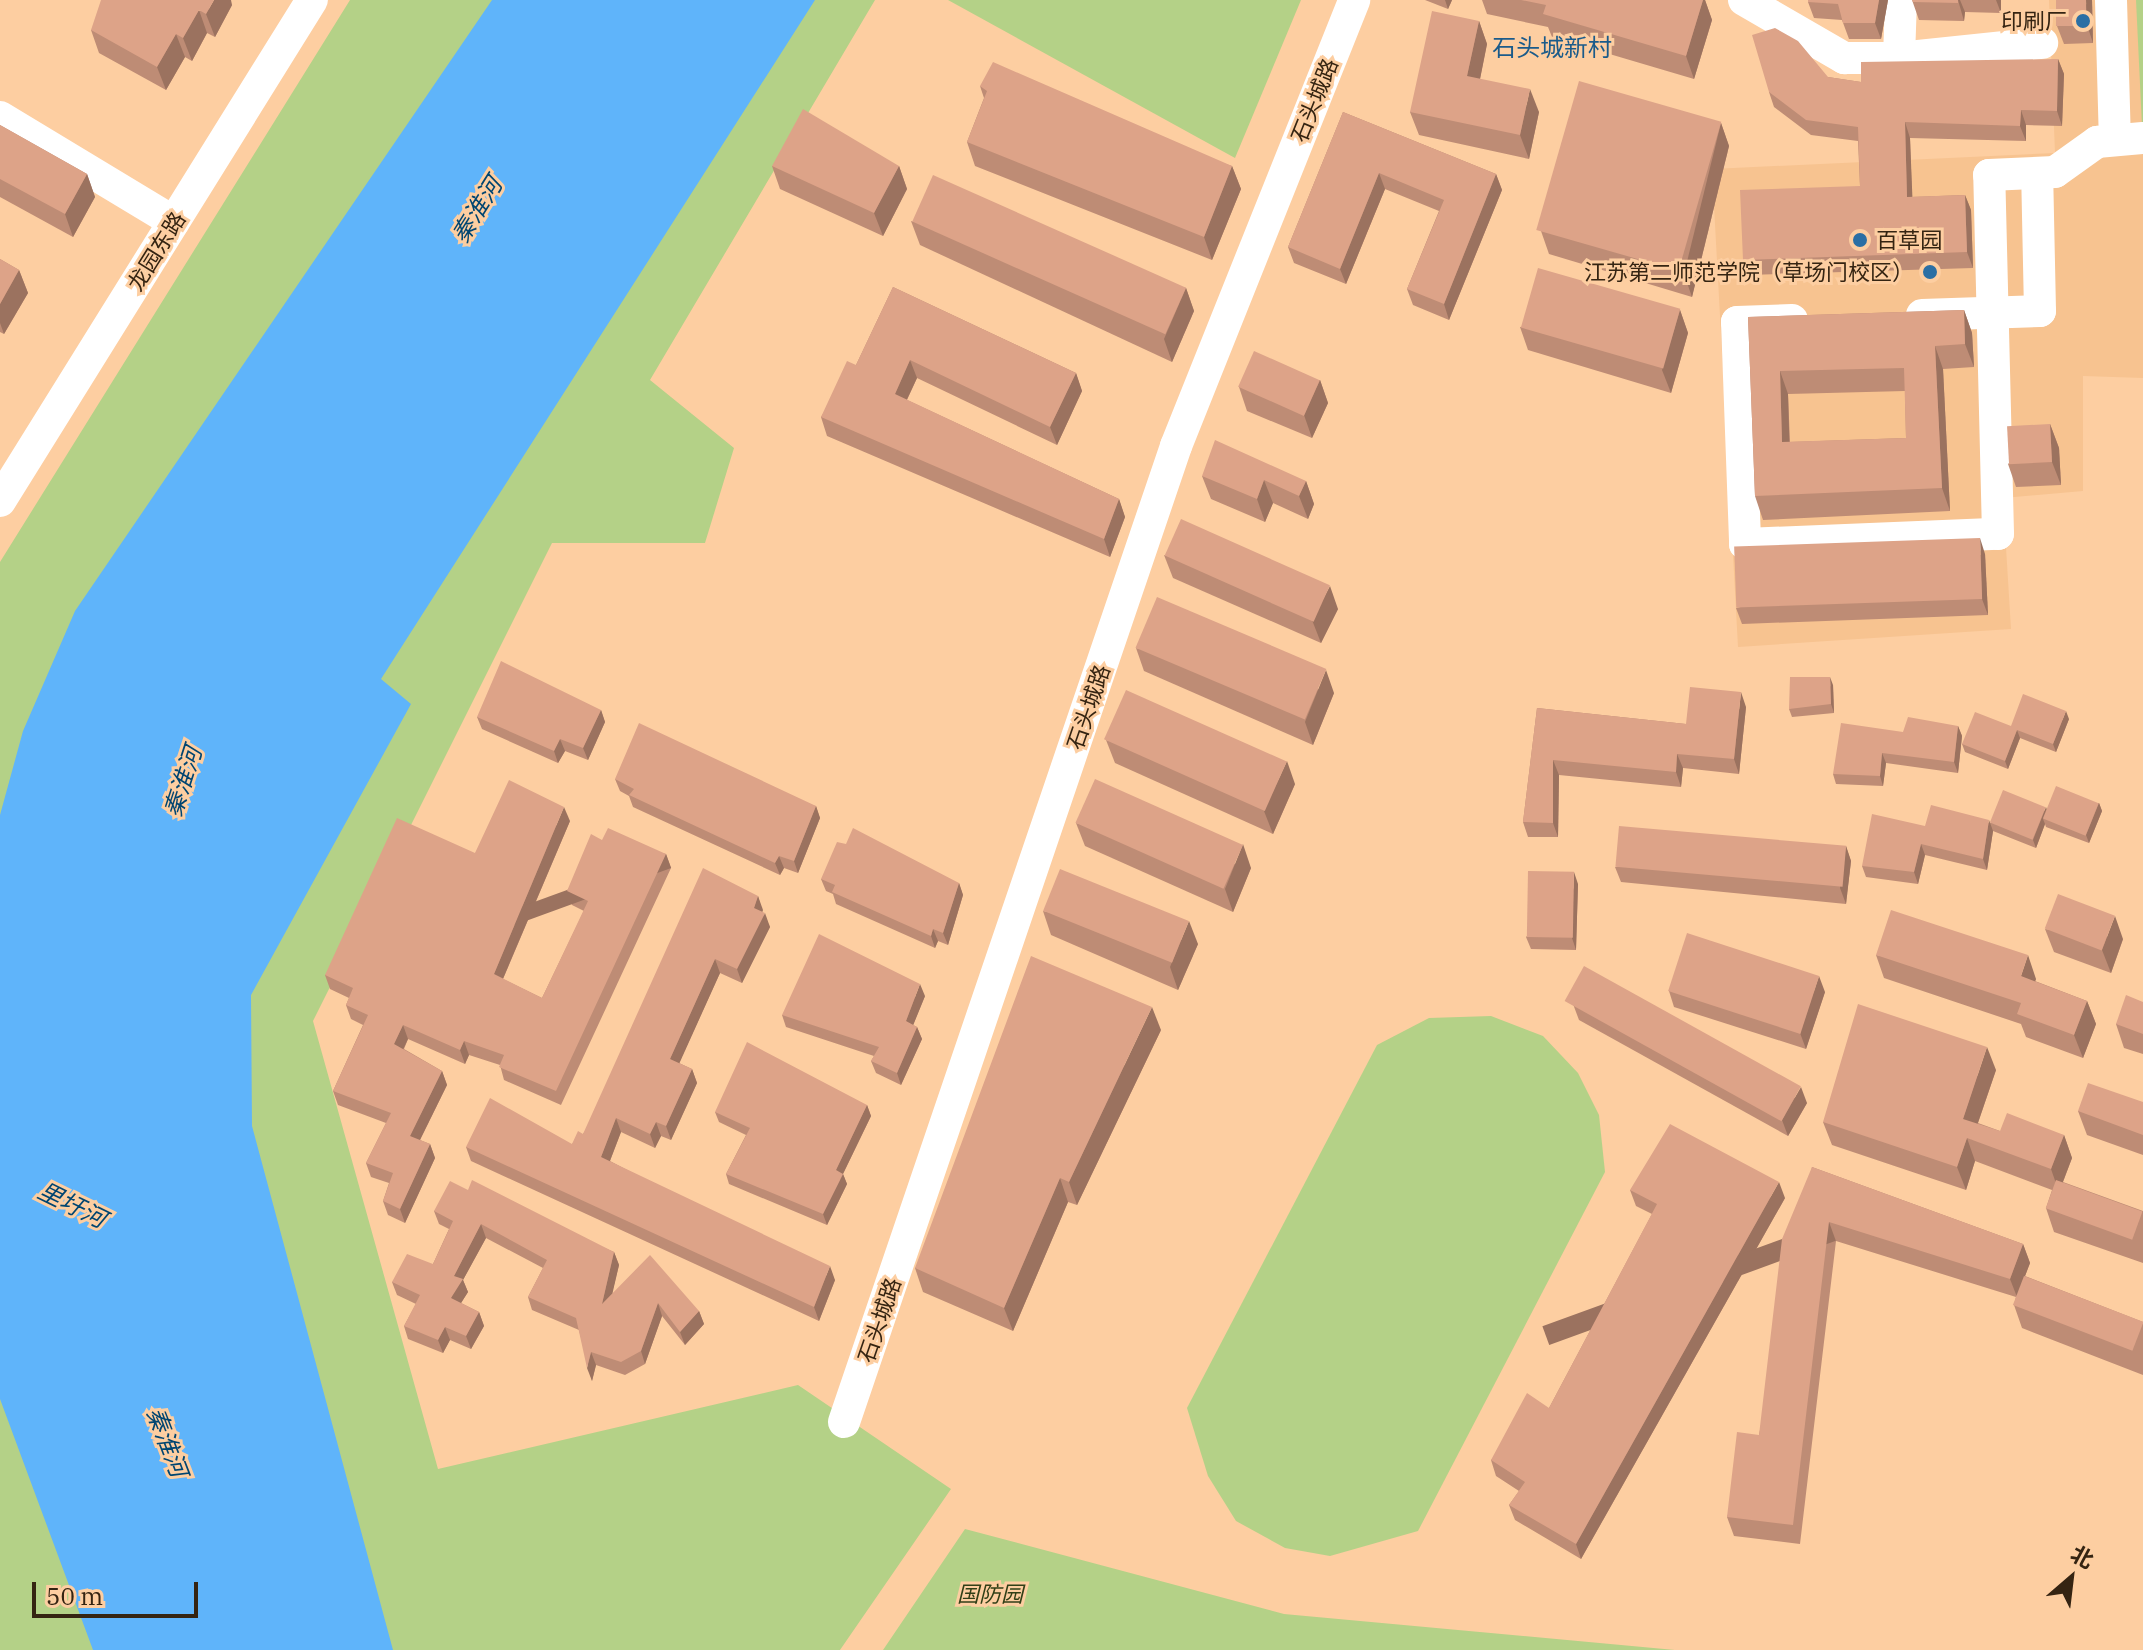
<!DOCTYPE html>
<meta charset="utf-8">
<style>
body{margin:0}
#map{position:relative;width:2143px;height:1650px;overflow:hidden;background:#fdcea1;font-family:"IBM Plex Serif","Noto Sans SC",serif}
div>[style]{position:absolute}
[style*='--x']{left:calc(var(--x)*1px);top:calc(var(--y)*1px);width:calc(var(--w)*1px);rotate:calc(var(--a)*1deg)}
.built>*{inset:0;background:#f7c390}
.green>*{inset:0;background:#b4d187}
.water>*{inset:0;background:#5fb4fa}
.minor>*{height:32px;margin:-16px;padding:0 16px;transform-origin:16px;border-radius:16px;background:#fff}
.wall>*{inset:0;background:#be8c75}
.shaded-wall>*{inset:0;background:#9b725f;transform-origin:0 0}
.building>*{inset:0;background:#dda388;transform-origin:0 0}
.dots>*{width:22px;height:22px;translate:-50% -50%;box-sizing:border-box;border:4px solid #fdcea1;border-radius:50%}
span{translate:-50% -50%;white-space:nowrap;text-align:center;line-height:1.15;-webkit-text-stroke:6px #fdcea1;paint-order:stroke}
.poi-label{font-size:22px;color:#352412}
.right{translate:-100% -50%;text-align:right}
.left{translate:0 -50%;text-align:left}
.street-label{font-size:22px;color:#352412}
.park-label{font-size:22px;color:#313f17;font-style:italic}
.neighbourhood-label{font-size:24px;color:#1b5b8a}
.water-label{font-size:24px;color:#004571;font-style:italic}
.north{position:absolute;left:2031px;top:1538px;width:80px;height:80px;-webkit-text-stroke:6px #fdcea1;paint-order:stroke;rotate:28deg;font-size:22px;font-weight:700;line-height:32px;text-align:center;color:#352412}
.north::after{content:'';display:block;margin:auto;width:28px;height:36px;background:#352412;clip-path:polygon(50% 0,100% 100%,50% 72%,0 100%)}
.scale{position:absolute;left:32px;top:1582px;width:166px;height:36px;box-sizing:border-box;border:4px solid #352412;border-top:0;padding-left:10px;font-size:24px;line-height:28px;white-space:nowrap;color:#352412;-webkit-text-stroke:6px #fdcea1;paint-order:stroke}
</style>
<div id="map">
<div class="built">
<i style="clip-path:polygon(2049px 0,2143px 0,2143px 378px,2083px 376px,2083px 491px,2003px 498px,2011px 629px,1738px 647px,1712px 169px,2055px 153px)"></i>
</div>
<div class="green">
<i style="clip-path:polygon(350px 0,875px 0,650px 380px,734px 448px,705px 543px,552px 543px,313px 1021px,438px 1469px,798px 1385px,951px 1489px,840px 1650px,0 1650px,0 562px)"></i>
<i style="clip-path:polygon(948px 0,1301px 0,1235px 158px)"></i>
<i style="clip-path:polygon(2136px 0,2143px 0,2143px 126px,2142px 126px)"></i>
<i style="clip-path:polygon(1491px 1016px,1543px 1036px,1578px 1073px,1599px 1115px,1605px 1172px,1418px 1531px,1330px 1556px,1285px 1548px,1236px 1521px,1208px 1476px,1187px 1408px,1377px 1045px,1429px 1018px)"></i>
<i style="clip-path:polygon(965px 1529px,1284px 1614px,1675px 1650px,883px 1650px)"></i>
</div>
<div class="water">
<i style="clip-path:polygon(492px 0,815px 0,381px 679px,411px 704px,251px 995px,252px 1126px,393px 1650px,93px 1650px,0 1399px,0 815px,23px 731px,75px 611px)"></i>
</div>
<div class="minor">
<i style="--x:1744;--y:0;--w:116;--a:30.1"></i>
<i style="--x:1844;--y:58;--w:55;--a:0"></i>
<i style="--x:1901;--y:0;--w:58;--a:92"></i>
<i style="--x:1899;--y:58;--w:144;--a:-6"></i>
<i style="--x:2111;--y:0;--w:140;--a:88.4"></i>
<i style="--x:0;--y:117;--w:203;--a:31.1"></i>
<i style="--x:1922;--y:315;--w:118;--a:-1.9"></i>
<i style="--x:2040;--y:311;--w:138;--a:-91.2"></i>
<i style="--x:1792;--y:320;--w:55;--a:177.9"></i>
<i style="--x:1737;--y:322;--w:222;--a:87.9"></i>
<i style="--x:1745;--y:544;--w:253;--a:-2.3"></i>
<i style="--x:1998;--y:534;--w:359;--a:-91.4"></i>
<i style="--x:1989;--y:175;--w:66;--a:-2.6"></i>
<i style="--x:2055;--y:172;--w:52;--a:-35.5"></i>
<i style="--x:2097;--y:142;--w:46;--a:-5"></i>
<i style="--x:0;--y:501;--w:590;--a:-58.09"></i>
<i style="--x:844;--y:1422;--w:1031;--a:-71.21"></i>
<i style="--x:1176;--y:446;--w:480;--a:-68.2"></i>
</div>
<div class="wall">
<i style="clip-path:polygon(1425px 0,1452px 0,1448px 9px)"></i>
<i style="clip-path:polygon(1482px 0,1705px 0,1712px 20px,1694px 79px,1552px 37px,1548px 27px,1487px 14px)"></i>
<i style="clip-path:polygon(1888px 0,1881px 39px,1849px 39px,1842px 20px,1814px 18px,1808px 2px)"></i>
<i style="clip-path:polygon(1912px 0,2001px 0,2001px 13px,1965px 12px,1964px 21px,1919px 20px)"></i>
<i style="clip-path:polygon(2092px 0,2093px 43px,2064px 44px,2057px 26px)"></i>
<i style="clip-path:polygon(232px 5px,215px 37px,207px 33px,192px 61px,185px 57px,166px 90px,99px 53px,91px 30px)"></i>
<i style="clip-path:polygon(1479px 21px,1487px 44px,1480px 79px,1539px 112px,1529px 159px,1419px 135px,1410px 112px)"></i>
<i style="clip-path:polygon(2058px 59px,2064px 74px,2062px 126px,2026px 125px,2026px 141px,1910px 138px,1912px 197px,1965px 195px,1971px 210px,1973px 268px,1748px 275px,1743px 260px,1860px 186px,1858px 141px,1811px 135px,1774px 107px,1769px 92px,1828px 77px,1861px 82px)"></i>
<i style="clip-path:polygon(980px 86px,1232px 166px,1241px 189px,1212px 260px,975px 166px,967px 142px,984px 98px)"></i>
<i style="clip-path:polygon(1343px 112px,1496px 174px,1502px 190px,1449px 320px,1413px 305px,1407px 289px,1439px 211px,1385px 189px,1346px 284px,1294px 263px,1288px 247px)"></i>
<i style="clip-path:polygon(1721px 123px,1729px 146px,1692px 297px,1549px 254px,1541px 231px)"></i>
<i style="clip-path:polygon(0 125px,87px 174px,95px 197px,73px 237px,0 197px)"></i>
<i style="clip-path:polygon(772px 166px,899px 166px,907px 189px,883px 236px,780px 189px)"></i>
<i style="clip-path:polygon(911px 221px,1186px 288px,1194px 311px,1172px 362px,920px 245px)"></i>
<i style="clip-path:polygon(0 259px,19px 270px,28px 293px,4px 334px,0 332px)"></i>
<i style="clip-path:polygon(893px 287px,1076px 373px,1082px 391px,1057px 445px,917px 378px,907px 400px,1119px 499px,1125px 517px,1110px 557px,827px 436px,821px 417px,856px 365px)"></i>
<i style="clip-path:polygon(1680px 310px,1688px 333px,1671px 393px,1528px 350px,1520px 327px)"></i>
<i style="clip-path:polygon(evenodd,1964px 310px,1972px 333px,1974px 367px,1943px 369px,1950px 511px,1763px 520px,1755px 496px,1748px 317px,1964px 310px,1905px 391px,1906px 438px,1790px 442px,1788px 394px,1905px 391px)"></i>
<i style="clip-path:polygon(1320px 380px,1328px 403px,1312px 438px,1247px 411px,1239px 387px)"></i>
<i style="clip-path:polygon(2050px 424px,2059px 448px,2061px 485px,2016px 487px,2008px 464px)"></i>
<i style="clip-path:polygon(1202px 476px,1306px 481px,1314px 504px,1308px 519px,1273px 503px,1265px 522px,1211px 499px)"></i>
<i style="clip-path:polygon(1985px 554px,1988px 615px,1742px 624px,1736px 608px)"></i>
<i style="clip-path:polygon(1164px 555px,1338px 609px,1321px 643px,1173px 578px)"></i>
<i style="clip-path:polygon(1136px 648px,1334px 693px,1313px 745px,1144px 671px)"></i>
<i style="clip-path:polygon(1833px 685px,1834px 713px,1792px 717px,1789px 709px)"></i>
<i style="clip-path:polygon(1746px 707px,1739px 774px,1683px 768px,1681px 787px,1559px 775px,1558px 837px,1528px 837px,1523px 822px,1537px 708px,1686px 724px)"></i>
<i style="clip-path:polygon(601px 710px,605px 722px,588px 760px,565px 751px,558px 763px,482px 729px,477px 717px)"></i>
<i style="clip-path:polygon(2069px 719px,2056px 752px,2020px 738px,2008px 769px,1965px 752px,1962px 744px,2011px 726px)"></i>
<i style="clip-path:polygon(1958px 726px,1962px 736px,1958px 773px,1886px 763px,1883px 786px,1836px 784px,1833px 774px,1903px 732px)"></i>
<i style="clip-path:polygon(1106px 740px,1295px 784px,1273px 834px,1115px 763px)"></i>
<i style="clip-path:polygon(615px 779px,816px 806px,820px 818px,798px 873px,784px 868px,780px 875px,633px 807px,629px 796px,620px 791px)"></i>
<i style="clip-path:polygon(2099px 803px,2102px 811px,2089px 843px,2046px 827px,2045px 824px,2036px 848px,1993px 831px,1987px 870px,1925px 855px,1918px 884px,1866px 877px,1862px 866px,1925px 826px,1990px 823px,2047px 810px)"></i>
<i style="clip-path:polygon(570px 821px,503px 979px,542px 998px,584px 911px,572px 905px,567px 891px,602px 840px,666px 854px,671px 868px,561px 1105px,504px 1080px,500px 1065px,469px 1055px,465px 1064px,408px 1039px,404px 1049px,442px 1071px,447px 1085px,420px 1140px,430px 1144px,435px 1158px,405px 1223px,388px 1215px,383px 1201px,389px 1183px,371px 1177px,366px 1163px,386px 1123px,338px 1105px,333px 1091px,363px 1025px,351px 1019px,346px 1005px,349px 998px,330px 989px,325px 975px,475px 853px)"></i>
<i style="clip-path:polygon(1076px 823px,1251px 868px,1233px 912px,1085px 846px)"></i>
<i style="clip-path:polygon(1846px 846px,1851px 861px,1846px 904px,1621px 882px,1615px 867px)"></i>
<i style="clip-path:polygon(821px 879px,959px 883px,963px 895px,948px 945px,938px 941px,935px 948px,836px 904px,833px 894px,826px 891px)"></i>
<i style="clip-path:polygon(1578px 884px,1576px 950px,1531px 949px,1526px 937px)"></i>
<i style="clip-path:polygon(758px 896px,762px 912px,770px 927px,742px 983px,720px 973px,679px 1063px,692px 1069px,697px 1083px,671px 1140px,661px 1136px,655px 1148px,621px 1132px,610px 1161px,835px 1280px,819px 1321px,471px 1161px,466px 1147px,572px 1144px,583px 1134px)"></i>
<i style="clip-path:polygon(1043px 911px,1198px 944px,1178px 990px,1051px 935px)"></i>
<i style="clip-path:polygon(2045px 929px,2123px 939px,2111px 973px,2054px 952px)"></i>
<i style="clip-path:polygon(1876px 955px,2036px 979px,2035px 981px,2087px 1001px,2096px 1024px,2083px 1058px,2026px 1037px,2021px 1024px,1884px 978px)"></i>
<i style="clip-path:polygon(1669px 991px,1825px 992px,1806px 1049px,1674px 1007px)"></i>
<i style="clip-path:polygon(925px 996px,913px 1025px,917px 1027px,922px 1039px,901px 1085px,876px 1073px,871px 1061px,874px 1056px,786px 1027px,782px 1015px)"></i>
<i style="clip-path:polygon(2143px 1002px,2143px 1054px,2124px 1048px,2116px 1024px)"></i>
<i style="clip-path:polygon(1573px 1004px,1807px 1103px,1788px 1136px,1579px 1020px)"></i>
<i style="clip-path:polygon(1161px 1030px,1077px 1205px,1068px 1202px,1013px 1331px,923px 1292px,915px 1268px)"></i>
<i style="clip-path:polygon(1996px 1070px,1978px 1123px,2000px 1131px,2064px 1135px,2072px 1158px,2063px 1182px,2143px 1211px,2143px 1263px,2054px 1232px,2046px 1208px,2052px 1190px,1975px 1161px,1966px 1190px,1832px 1145px,1823px 1122px)"></i>
<i style="clip-path:polygon(2143px 1102px,2143px 1155px,2087px 1135px,2078px 1111px)"></i>
<i style="clip-path:polygon(867px 1105px,871px 1116px,843px 1174px,847px 1184px,827px 1225px,729px 1184px,726px 1174px,746px 1135px,719px 1122px,715px 1112px)"></i>
<i style="clip-path:polygon(1812px 1167px,2023px 1244px,2030px 1263px,2025px 1276px,2143px 1322px,2143px 1375px,2022px 1328px,2014px 1305px,2016px 1297px,1836px 1241px,1800px 1544px,1734px 1536px,1727px 1517px,1759px 1435px)"></i>
<i style="clip-path:polygon(468px 1190px,614px 1252px,619px 1265px,612px 1293px,699px 1311px,704px 1324px,685px 1345px,662px 1316px,645px 1364px,625px 1375px,596px 1365px,592px 1381px,579px 1330px,532px 1310px,528px 1297px,543px 1268px,486px 1238px,463px 1280px,468px 1292px,461px 1303px,479px 1312px,484px 1326px,471px 1349px,450px 1340px,443px 1353px,408px 1339px,404px 1326px,416px 1304px,397px 1295px,392px 1282px,433px 1264px,449px 1229px,439px 1224px,434px 1211px)"></i>
<i style="clip-path:polygon(1630px 1190px,1785px 1198px,1581px 1559px,1515px 1520px,1509px 1505px,1519px 1491px,1496px 1476px,1491px 1460px,1549px 1408px,1652px 1214px,1636px 1206px)"></i>
</div>
<div class="shaded-wall">
<i style="clip-path:polygon(214px 0,231px 0,232px 5px,215px 37px,206px 14px)"></i>
<i style="clip-path:polygon(1445px 0,1452px 0,1448px 9px)"></i>
<i style="clip-path:polygon(1703px 0,1705px 0,1712px 20px,1694px 79px,1686px 56px)"></i>
<i style="clip-path:polygon(1879px 0,1888px 0,1881px 39px,1875px 23px)"></i>
<i style="clip-path:polygon(1958px 0,1960px 0,1965px 12px,1964px 21px)"></i>
<i style="clip-path:polygon(1996px 0,2001px 0,2001px 13px)"></i>
<i style="clip-path:polygon(2086px 0,2092px 0,2093px 43px,2087px 25px)"></i>
<i style="clip-path:polygon(199px 10px,207px 33px,192px 61px,183px 38px)"></i>
<i style="clip-path:polygon(1479px 21px,1487px 44px,1476px 99px,1467px 76px)"></i>
<i style="clip-path:polygon(176px 34px,185px 57px,166px 90px,157px 67px)"></i>
<i style="clip-path:polygon(2058px 59px,2064px 74px,2062px 126px,2057px 111px)"></i>
<i style="clip-path:polygon(1530px 89px,1539px 112px,1529px 159px,1520px 135px)"></i>
<i style="clip-path:polygon(2021px 110px,2026px 125px,2026px 141px,2020px 126px)"></i>
<i style="clip-path:polygon(1905px 122px,1910px 138px,1913px 212px,1907px 197px)"></i>
<i style="clip-path:polygon(1721px 123px,1729px 146px,1692px 297px,1684px 274px)"></i>
<i style="clip-path:polygon(899px 166px,907px 189px,883px 236px,874px 213px)"></i>
<i style="clip-path:polygon(1232px 166px,1241px 189px,1212px 260px,1204px 237px)"></i>
<i style="clip-path:polygon(1379px 173px,1385px 189px,1346px 284px,1340px 269px)"></i>
<i style="clip-path:polygon(87px 174px,95px 197px,73px 237px,65px 214px)"></i>
<i style="clip-path:polygon(1496px 174px,1502px 190px,1449px 320px,1444px 304px)"></i>
<i style="clip-path:polygon(1965px 195px,1971px 210px,1973px 268px,1967px 252px)"></i>
<i style="clip-path:polygon(19px 270px,28px 293px,4px 334px,0 323px,0 304px)"></i>
<i style="clip-path:polygon(1186px 288px,1194px 311px,1172px 362px,1164px 339px)"></i>
<i style="clip-path:polygon(1680px 310px,1688px 333px,1671px 393px,1662px 370px)"></i>
<i style="clip-path:polygon(1964px 310px,1972px 333px,1974px 367px,1965px 344px)"></i>
<i style="clip-path:polygon(1935px 346px,1943px 369px,1950px 511px,1942px 488px)"></i>
<i style="clip-path:polygon(910px 360px,917px 378px,901px 412px,895px 394px)"></i>
<i style="clip-path:polygon(1780px 371px,1788px 394px,1790px 465px,1782px 442px)"></i>
<i style="clip-path:polygon(1076px 373px,1082px 391px,1057px 445px,1050px 427px)"></i>
<i style="clip-path:polygon(1320px 380px,1328px 403px,1312px 438px,1304px 415px)"></i>
<i style="clip-path:polygon(2050px 424px,2059px 448px,2061px 485px,2052px 462px)"></i>
<i style="clip-path:polygon(1264px 480px,1273px 503px,1265px 522px,1257px 499px)"></i>
<i style="clip-path:polygon(1306px 481px,1314px 504px,1308px 519px,1299px 496px)"></i>
<i style="clip-path:polygon(1119px 499px,1125px 517px,1110px 557px,1104px 539px)"></i>
<i style="clip-path:polygon(1980px 538px,1985px 554px,1988px 615px,1982px 599px)"></i>
<i style="clip-path:polygon(1330px 586px,1338px 609px,1321px 643px,1312px 620px)"></i>
<i style="clip-path:polygon(1326px 670px,1334px 693px,1313px 745px,1305px 722px)"></i>
<i style="clip-path:polygon(1830px 677px,1833px 685px,1834px 713px,1831px 704px)"></i>
<i style="clip-path:polygon(1741px 692px,1746px 707px,1739px 774px,1734px 759px)"></i>
<i style="clip-path:polygon(601px 710px,605px 722px,588px 760px,583px 748px)"></i>
<i style="clip-path:polygon(2066px 711px,2069px 719px,2056px 752px,2053px 744px)"></i>
<i style="clip-path:polygon(1958px 726px,1962px 736px,1958px 773px,1954px 762px)"></i>
<i style="clip-path:polygon(2017px 730px,2020px 738px,2008px 769px,2005px 761px)"></i>
<i style="clip-path:polygon(560px 739px,565px 751px,558px 763px,554px 751px)"></i>
<i style="clip-path:polygon(1882px 753px,1886px 763px,1883px 786px,1880px 776px)"></i>
<i style="clip-path:polygon(1677px 754px,1683px 768px,1681px 787px,1676px 772px)"></i>
<i style="clip-path:polygon(1553px 760px,1559px 775px,1558px 837px,1553px 823px)"></i>
<i style="clip-path:polygon(1287px 761px,1295px 784px,1273px 834px,1264px 811px)"></i>
<i style="clip-path:polygon(2099px 803px,2102px 811px,2089px 843px,2086px 835px)"></i>
<i style="clip-path:polygon(816px 806px,820px 818px,798px 873px,794px 861px)"></i>
<i style="clip-path:polygon(564px 807px,570px 821px,499px 988px,494px 974px)"></i>
<i style="clip-path:polygon(2046px 807px,2049px 815px,2043px 819px,2045px 824px,2036px 848px,2033px 840px)"></i>
<i style="clip-path:polygon(1989px 820px,1993px 831px,1987px 870px,1983px 859px)"></i>
<i style="clip-path:polygon(1243px 844px,1251px 868px,1233px 912px,1225px 889px)"></i>
<i style="clip-path:polygon(1921px 844px,1925px 855px,1918px 884px,1914px 872px)"></i>
<i style="clip-path:polygon(1846px 846px,1851px 861px,1846px 904px,1840px 888px)"></i>
<i style="left:666px;top:854px;width:15px;height:261px;rotate:70deg"></i>
<i style="clip-path:polygon(779px 856px,784px 868px,780px 875px,775px 863px)"></i>
<i style="clip-path:polygon(1574px 872px,1578px 884px,1576px 950px,1572px 938px)"></i>
<i style="clip-path:polygon(959px 883px,963px 895px,948px 945px,943px 933px)"></i>
<i style="clip-path:polygon(758px 896px,763px 910px,759px 922px,754px 908px)"></i>
<i style="clip-path:polygon(765px 913px,770px 927px,742px 983px,737px 969px)"></i>
<i style="clip-path:polygon(2115px 916px,2123px 939px,2111px 973px,2102px 950px)"></i>
<i style="clip-path:polygon(1189px 921px,1198px 944px,1178px 990px,1170px 967px)"></i>
<i style="clip-path:polygon(933px 929px,938px 941px,935px 948px,931px 936px)"></i>
<i style="clip-path:polygon(2028px 955px,2036px 979px,2029px 999px,2021px 976px)"></i>
<i style="clip-path:polygon(715px 959px,720px 973px,675px 1073px,670px 1059px)"></i>
<i style="clip-path:polygon(1819px 976px,1825px 992px,1806px 1049px,1800px 1033px)"></i>
<i style="clip-path:polygon(920px 984px,925px 996px,910px 1033px,906px 1021px)"></i>
<i style="clip-path:polygon(2087px 1001px,2096px 1024px,2083px 1058px,2074px 1035px)"></i>
<i style="clip-path:polygon(1152px 1007px,1161px 1030px,1077px 1205px,1069px 1182px)"></i>
<i style="clip-path:polygon(403px 1025px,408px 1039px,399px 1058px,394px 1044px)"></i>
<i style="clip-path:polygon(917px 1027px,922px 1039px,901px 1085px,897px 1073px)"></i>
<i style="clip-path:polygon(464px 1041px,469px 1055px,465px 1064px,460px 1050px)"></i>
<i style="clip-path:polygon(1987px 1047px,1996px 1070px,1972px 1140px,1963px 1119px)"></i>
<i style="clip-path:polygon(692px 1069px,697px 1083px,671px 1140px,666px 1126px)"></i>
<i style="clip-path:polygon(442px 1071px,447px 1085px,415px 1150px,410px 1136px)"></i>
<i style="clip-path:polygon(1801px 1087px,1807px 1103px,1788px 1136px,1782px 1120px)"></i>
<i style="clip-path:polygon(867px 1105px,871px 1116px,840px 1180px,836px 1170px)"></i>
<i style="clip-path:polygon(616px 1118px,621px 1132px,606px 1171px,601px 1157px)"></i>
<i style="clip-path:polygon(656px 1122px,661px 1136px,655px 1148px,650px 1134px)"></i>
<i style="clip-path:polygon(2064px 1135px,2072px 1158px,2059px 1192px,2051px 1169px)"></i>
<i style="clip-path:polygon(1967px 1138px,1975px 1161px,1966px 1190px,1957px 1167px)"></i>
<i style="clip-path:polygon(430px 1144px,435px 1158px,405px 1223px,400px 1209px)"></i>
<i style="clip-path:polygon(843px 1174px,847px 1184px,827px 1225px,823px 1214px)"></i>
<i style="clip-path:polygon(1060px 1178px,1068px 1202px,1013px 1331px,1004px 1308px)"></i>
<i style="clip-path:polygon(1779px 1182px,1785px 1198px,1581px 1559px,1576px 1544px)"></i>
<i style="left:1829px;top:1222px;width:20px;height:305px;rotate:70deg"></i>
<i style="clip-path:polygon(481px 1224px,486px 1238px,463px 1280px,468px 1292px,456px 1311px,451px 1298px,454px 1276px)"></i>
<i style="clip-path:polygon(2023px 1244px,2030px 1263px,2017px 1297px,2010px 1279px)"></i>
<i style="clip-path:polygon(614px 1252px,619px 1265px,607px 1317px,602px 1304px)"></i>
<i style="clip-path:polygon(830px 1266px,835px 1280px,819px 1321px,814px 1307px)"></i>
<i style="clip-path:polygon(658px 1303px,662px 1316px,645px 1364px,641px 1351px)"></i>
<i style="clip-path:polygon(699px 1311px,704px 1324px,685px 1345px,680px 1332px)"></i>
<i style="clip-path:polygon(479px 1312px,484px 1326px,471px 1349px,466px 1336px)"></i>
<i style="clip-path:polygon(445px 1327px,450px 1340px,443px 1353px,438px 1340px)"></i>
<i style="clip-path:polygon(591px 1352px,596px 1365px,592px 1381px,587px 1368px)"></i>
</div>
<div class="building">
<i style="clip-path:polygon(101px 0,214px 0,206px 14px,199px 10px,183px 38px,176px 34px,157px 67px,91px 30px)"></i>
<i style="clip-path:polygon(1521px 0,1703px 0,1686px 56px,1543px 14px,1546px 5px)"></i>
<i style="clip-path:polygon(1808px 0,1879px 0,1875px 23px,1843px 23px,1838px 4px,1808px 2px)"></i>
<i style="clip-path:polygon(1912px 0,1958px 0,1958px 3px,1913px 2px)"></i>
<i style="left:2056px;top:0;width:30px;height:26px"></i>
<i style="clip-path:polygon(1432px 11px,1479px 21px,1467px 76px,1530px 89px,1520px 135px,1410px 112px)"></i>
<i style="clip-path:polygon(1775px 28px,1798px 41px,1828px 77px,1861px 82px,1861px 62px,2058px 59px,2057px 111px,2021px 110px,2020px 126px,1905px 122px,1907px 197px,1965px 195px,1967px 252px,1743px 260px,1740px 190px,1860px 186px,1858px 127px,1806px 120px,1769px 92px,1752px 35px)"></i>
<i style="clip-path:polygon(993px 62px,1232px 166px,1204px 237px,967px 142px,987px 91px,980px 86px)"></i>
<i style="left:1579px;top:81px;width:148px;height:155px;rotate:16deg"></i>
<i style="clip-path:polygon(803px 109px,899px 166px,874px 213px,772px 166px)"></i>
<i style="clip-path:polygon(1343px 112px,1496px 174px,1444px 304px,1407px 289px,1444px 200px,1379px 173px,1340px 269px,1288px 247px)"></i>
<i style="clip-path:polygon(0 125px,87px 174px,65px 214px,0 179px)"></i>
<i style="left:933px;top:175px;width:277px;height:51px;rotate:24deg"></i>
<i style="clip-path:polygon(0 259px,19px 270px,0 304px)"></i>
<i style="left:1538px;top:268px;width:148px;height:62px;rotate:16deg"></i>
<i style="clip-path:polygon(893px 287px,1076px 373px,1050px 427px,910px 360px,895px 394px,1119px 499px,1104px 539px,821px 417px,847px 361px,856px 365px)"></i>
<i style="clip-path:polygon(evenodd,1964px 310px,1965px 344px,1935px 346px,1942px 488px,1755px 496px,1748px 317px,1964px 310px,1904px 368px,1906px 438px,1782px 442px,1780px 371px,1904px 368px)"></i>
<i style="left:1254px;top:351px;width:72px;height:39px;rotate:24deg"></i>
<i style="left:2050px;top:424px;width:38px;height:43px;rotate:87deg"></i>
<i style="clip-path:polygon(1215px 440px,1306px 481px,1299px 496px,1264px 480px,1257px 499px,1202px 476px)"></i>
<i style="left:1181px;top:519px;width:163px;height:40px;rotate:24deg"></i>
<i style="left:1980px;top:538px;width:61px;height:246px;rotate:88deg"></i>
<i style="left:1157px;top:597px;width:184px;height:55px;rotate:23deg"></i>
<i style="clip-path:polygon(501px 661px,601px 710px,583px 748px,560px 739px,554px 751px,477px 717px)"></i>
<i style="clip-path:polygon(1790px 677px,1830px 677px,1831px 704px,1789px 709px)"></i>
<i style="clip-path:polygon(1690px 687px,1741px 692px,1734px 759px,1677px 754px,1676px 772px,1553px 760px,1553px 823px,1523px 822px,1537px 708px,1686px 724px)"></i>
<i style="left:1126px;top:690px;width:176px;height:54px;rotate:24deg"></i>
<i style="clip-path:polygon(2023px 694px,2066px 711px,2053px 744px,2017px 730px,2005px 761px,1962px 744px,1975px 712px,2011px 726px)"></i>
<i style="clip-path:polygon(1908px 717px,1958px 726px,1954px 762px,1882px 753px,1880px 776px,1833px 774px,1841px 723px,1903px 732px)"></i>
<i style="clip-path:polygon(639px 723px,816px 806px,794px 861px,779px 856px,775px 863px,629px 795px,634px 789px,615px 779px)"></i>
<i style="left:1095px;top:779px;width:162px;height:48px;rotate:24deg"></i>
<i style="clip-path:polygon(509px 780px,564px 807px,494px 974px,542px 998px,588px 901px,567px 891px,591px 834px,602px 840px,608px 828px,666px 854px,556px 1091px,499px 1067px,504px 1055px,464px 1041px,460px 1050px,403px 1025px,394px 1044px,442px 1071px,410px 1136px,430px 1144px,400px 1209px,383px 1201px,393px 1173px,366px 1163px,391px 1113px,333px 1091px,368px 1015px,346px 1005px,353px 988px,325px 975px,397px 818px,475px 853px)"></i>
<i style="left:2056px;top:786px;width:46px;height:35px;rotate:22deg"></i>
<i style="left:2003px;top:790px;width:46px;height:35px;rotate:22deg"></i>
<i style="clip-path:polygon(1931px 805px,1989px 820px,1983px 859px,1921px 844px,1914px 872px,1862px 866px,1872px 814px,1925px 826px)"></i>
<i style="left:1619px;top:826px;width:228px;height:41px;rotate:5deg"></i>
<i style="clip-path:polygon(853px 828px,959px 883px,943px 933px,933px 929px,931px 936px,832px 892px,835px 885px,821px 879px,837px 842px,846px 844px)"></i>
<i style="clip-path:polygon(703px 868px,758px 896px,754px 908px,765px 913px,737px 969px,715px 959px,670px 1059px,692px 1069px,666px 1126px,656px 1122px,650px 1134px,616px 1118px,601px 1157px,830px 1266px,814px 1307px,466px 1147px,490px 1098px,572px 1144px,578px 1131px,583px 1134px)"></i>
<i style="left:1060px;top:869px;width:139px;height:45px;rotate:22deg"></i>
<i style="left:1528px;top:871px;width:46px;height:66px;rotate:1deg"></i>
<i style="left:2058px;top:894px;width:61px;height:37px;rotate:21deg"></i>
<i style="clip-path:polygon(1891px 910px,2028px 955px,2021px 976px,2087px 1001px,2074px 1035px,2017px 1014px,2021px 1003px,1876px 955px)"></i>
<i style="left:1687px;top:933px;width:139px;height:61px;rotate:18deg"></i>
<i style="clip-path:polygon(819px 934px,920px 984px,906px 1021px,917px 1027px,897px 1073px,871px 1061px,879px 1047px,782px 1015px)"></i>
<i style="clip-path:polygon(1031px 956px,1152px 1007px,1069px 1182px,1060px 1178px,1004px 1308px,915px 1268px)"></i>
<i style="left:1584px;top:966px;width:248px;height:40px;rotate:29deg"></i>
<i style="clip-path:polygon(2126px 995px,2143px 1002px,2143px 1034px,2116px 1024px)"></i>
<i style="clip-path:polygon(1858px 1004px,1987px 1047px,1963px 1119px,2000px 1131px,2007px 1113px,2064px 1135px,2051px 1169px,1967px 1138px,1957px 1167px,1823px 1122px)"></i>
<i style="clip-path:polygon(747px 1042px,867px 1105px,836px 1170px,843px 1174px,823px 1214px,726px 1174px,750px 1128px,715px 1112px)"></i>
<i style="clip-path:polygon(2088px 1083px,2143px 1102px,2143px 1135px,2078px 1111px)"></i>
<i style="clip-path:polygon(1670px 1124px,1779px 1182px,1576px 1544px,1509px 1505px,1525px 1482px,1491px 1460px,1527px 1393px,1549px 1408px,1657px 1204px,1630px 1190px)"></i>
<i style="clip-path:polygon(1812px 1167px,2023px 1244px,2010px 1279px,1829px 1222px,1793px 1525px,1727px 1517px,1737px 1432px,1759px 1435px,1782px 1239px)"></i>
<i style="clip-path:polygon(472px 1180px,614px 1252px,602px 1304px,650px 1255px,699px 1311px,680px 1332px,658px 1303px,641px 1351px,621px 1362px,591px 1352px,587px 1368px,576px 1318px,528px 1297px,547px 1260px,481px 1224px,454px 1276px,463px 1279px,451px 1298px,479px 1312px,466px 1336px,445px 1327px,438px 1340px,404px 1326px,420px 1295px,392px 1282px,407px 1254px,433px 1264px,453px 1221px,434px 1211px,450px 1181px,468px 1190px)"></i>
<i style="left:2056px;top:1180px;width:92px;height:30px;rotate:20deg"></i>
<i style="left:2024px;top:1276px;width:128px;height:31px;rotate:21deg"></i>
</div>
<div class="dots">
<i style="left:2083px;top:21px;background:#2b6fa4"></i>
<i style="left:1860px;top:240px;background:#2b6fa4"></i>
<i style="left:1930px;top:272px;background:#2b6fa4"></i>
</div>
<div class="poi-label">
<span class="right" style="left:2067px;top:21px">印刷厂</span>
<span class="left" style="left:1876px;top:240px">百草园</span>
<span class="right" style="left:1914px;top:272px">江苏第二师范学院（草场门校区）</span>
</div>
<div class="street-label">
<span style="left:1314px;top:100px;rotate:-68deg">石头城路</span>
<span style="left:156px;top:251px;rotate:-58deg">龙园东路</span>
<span style="left:1088px;top:707px;rotate:-71deg">石头城路</span>
<span style="left:879px;top:1320px;rotate:-71deg">石头城路</span>
</div>
<div class="park-label">
<span style="left:990px;top:1594px">国防园</span>
</div>
<div class="neighbourhood-label">
<span style="left:1552px;top:48px">石头城新村</span>
</div>
<div class="water-label">
<span style="left:477px;top:210px;rotate:-58deg">秦淮河</span>
<span style="left:183px;top:782px;rotate:-72deg">秦淮河</span>
<span style="left:72px;top:1205px;rotate:26deg">里圩河</span>
<span style="left:167px;top:1442px;rotate:69deg">秦淮河</span>
</div>
<div class="north">北</div>
<div class="scale">50 m</div>
</div>
